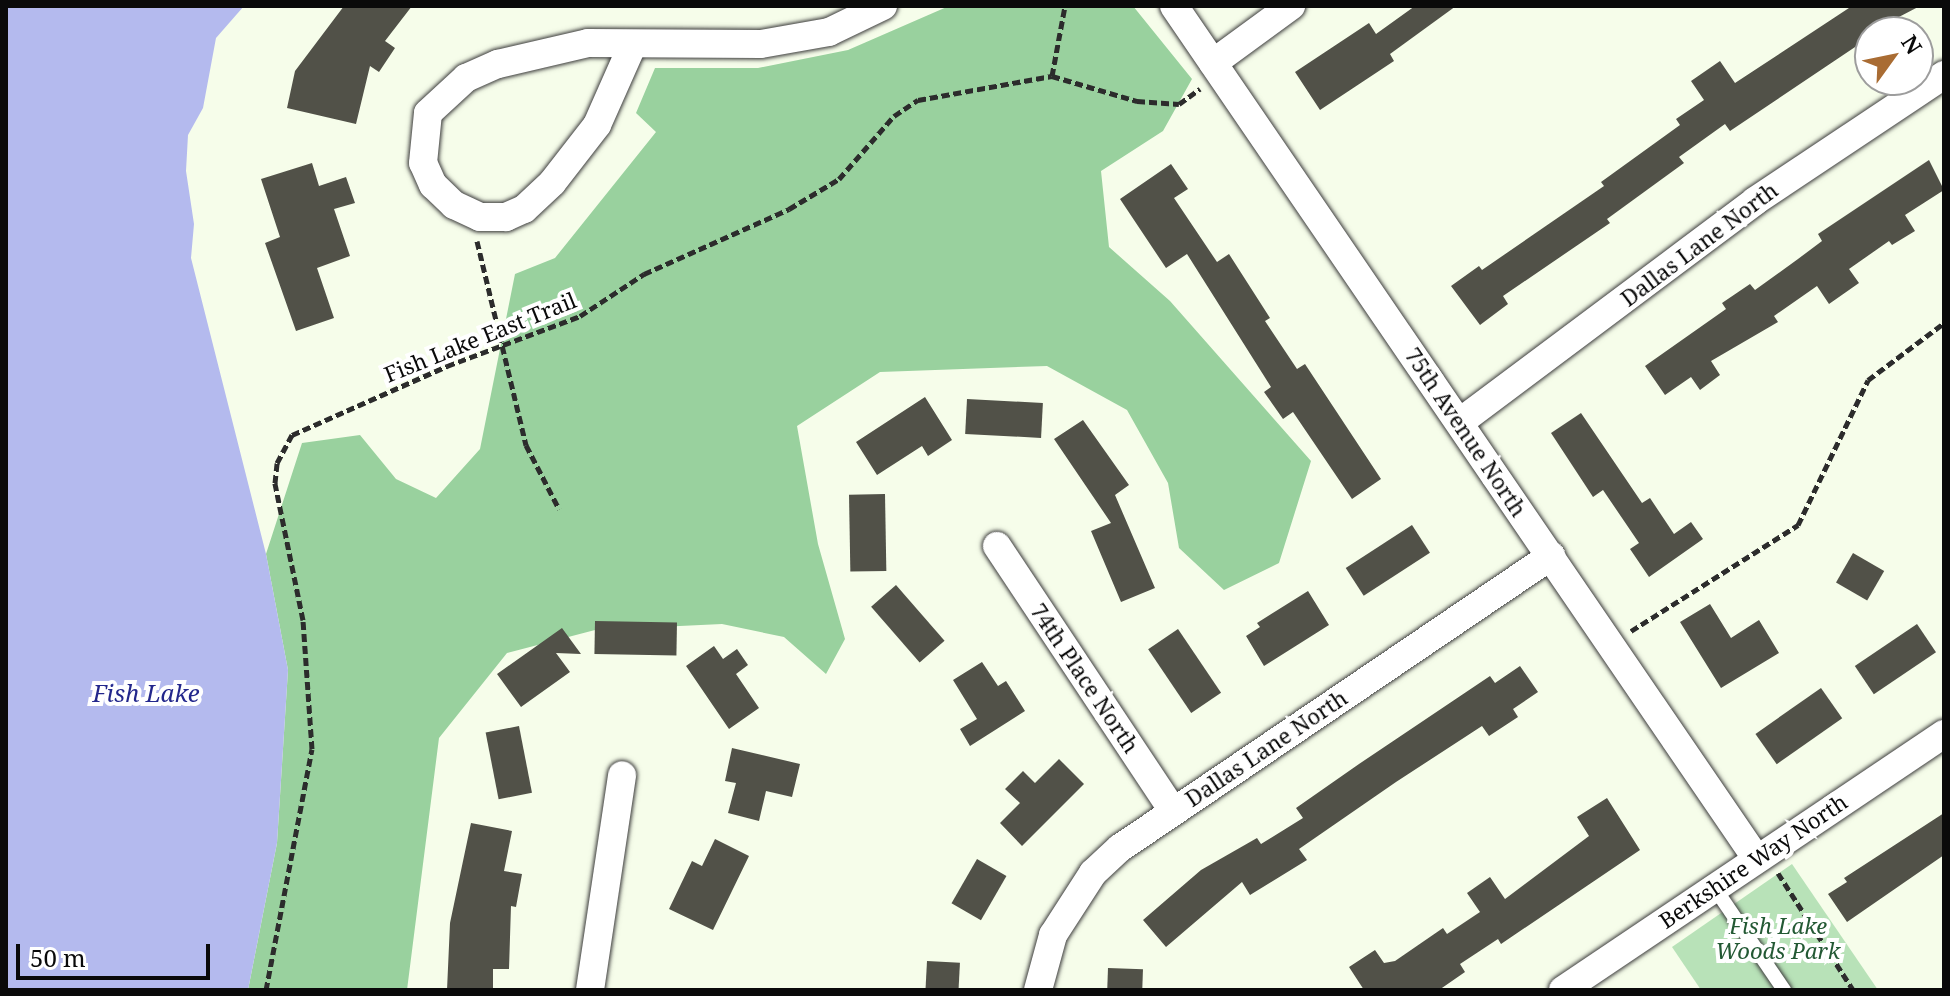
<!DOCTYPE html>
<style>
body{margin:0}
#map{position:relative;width:1950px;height:996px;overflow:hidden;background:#f6fdea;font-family:"Noto Serif",serif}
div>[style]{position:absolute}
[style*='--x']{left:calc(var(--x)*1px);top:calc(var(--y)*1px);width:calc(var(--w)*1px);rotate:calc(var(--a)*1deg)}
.green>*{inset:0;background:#b8e2b8}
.forest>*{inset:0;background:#99d19e}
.water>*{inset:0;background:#b4baee}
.building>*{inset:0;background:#515148;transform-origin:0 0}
.path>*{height:5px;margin-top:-2.5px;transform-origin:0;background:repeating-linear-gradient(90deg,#2c2c2c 0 8px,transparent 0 12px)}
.roads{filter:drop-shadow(0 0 2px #3d3d3d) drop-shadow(0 0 2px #3d3d3d)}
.service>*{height:14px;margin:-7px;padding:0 7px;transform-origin:7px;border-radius:7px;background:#fff}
.minor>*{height:28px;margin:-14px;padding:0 14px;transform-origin:14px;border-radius:14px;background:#fff}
span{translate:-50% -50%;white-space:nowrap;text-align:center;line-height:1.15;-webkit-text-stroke:8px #fff;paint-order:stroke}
.street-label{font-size:22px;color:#0a0a0a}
.park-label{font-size:22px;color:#235934;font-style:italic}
.water-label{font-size:24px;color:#23278c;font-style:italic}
.frame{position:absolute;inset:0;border:8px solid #0a0a0a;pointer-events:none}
.north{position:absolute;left:1854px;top:16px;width:80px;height:80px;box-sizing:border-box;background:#fff;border:2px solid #9d9d9d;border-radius:50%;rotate:57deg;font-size:22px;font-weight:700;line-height:32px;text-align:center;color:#0a0a0a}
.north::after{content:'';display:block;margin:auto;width:28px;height:36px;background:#a96c33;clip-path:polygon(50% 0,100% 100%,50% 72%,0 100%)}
.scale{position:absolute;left:16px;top:944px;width:194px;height:36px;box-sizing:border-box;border:4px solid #0a0a0a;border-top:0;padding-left:10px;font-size:24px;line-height:28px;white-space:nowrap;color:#0a0a0a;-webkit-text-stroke:6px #fff;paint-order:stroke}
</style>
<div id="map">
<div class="green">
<i style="clip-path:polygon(1792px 864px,1878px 990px,1701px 990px,1672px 947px)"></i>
</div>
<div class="forest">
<i style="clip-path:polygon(949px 6px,1133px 6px,1192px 79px,1163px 131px,1101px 171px,1109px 247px,1170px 301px,1311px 461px,1279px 563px,1224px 590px,1179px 548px,1168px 483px,1127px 410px,1047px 366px,880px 372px,797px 426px,818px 544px,845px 639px,826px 674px,784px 637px,722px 624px,595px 630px,507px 653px,439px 738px,407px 990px,248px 990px,277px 843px,288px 670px,266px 554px,302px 443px,360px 435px,396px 479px,436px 498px,480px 449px,515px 274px,555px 258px,656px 132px,636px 113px,655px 68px,758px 68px,848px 50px)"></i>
</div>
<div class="water">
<i style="clip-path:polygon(6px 6px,244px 6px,216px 38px,203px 108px,188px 135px,186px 171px,194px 224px,191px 258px,266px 554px,288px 670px,277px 843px,248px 990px,6px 990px)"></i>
</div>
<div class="building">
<i style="clip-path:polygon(344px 6px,412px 6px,385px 41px,395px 48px,379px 72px,370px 66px,356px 124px,287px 108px,295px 71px)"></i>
<i style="clip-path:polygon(1415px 6px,1456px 6px,1390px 54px,1394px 61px,1320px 110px,1295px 72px,1369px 23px,1376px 34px)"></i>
<i style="clip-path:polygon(1852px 6px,1920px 6px,1870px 32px,1870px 37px,1730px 131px,1725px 124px,1679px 157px,1684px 163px,1607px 219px,1610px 223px,1503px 296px,1508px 304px,1480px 325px,1451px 286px,1479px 266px,1482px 270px,1604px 186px,1601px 182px,1680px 125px,1676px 119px,1704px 100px,1691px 81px,1720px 61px,1735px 83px)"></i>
<i style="clip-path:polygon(1929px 160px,1944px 190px,1905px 215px,1915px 231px,1892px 245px,1889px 241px,1849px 269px,1859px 283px,1829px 304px,1817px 286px,1774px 316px,1778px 322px,1711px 361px,1720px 375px,1700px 390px,1691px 377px,1665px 395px,1645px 366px,1726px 309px,1722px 303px,1750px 284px,1755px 290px,1798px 259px,1822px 241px,1818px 234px)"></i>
<i style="clip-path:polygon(312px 163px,319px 186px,346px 177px,355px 203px,334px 209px,350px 256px,317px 268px,334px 318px,296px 331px,265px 243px,280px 237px,261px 179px)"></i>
<i style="clip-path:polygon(1171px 164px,1188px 189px,1174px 198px,1217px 262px,1229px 254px,1270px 318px,1265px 321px,1297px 369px,1305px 364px,1381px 479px,1352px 499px,1293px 412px,1283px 419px,1264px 392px,1271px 387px,1187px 254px,1166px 268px,1120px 199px)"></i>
<i style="clip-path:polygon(925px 397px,952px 440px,928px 456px,922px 446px,877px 475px,856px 442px)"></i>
<i style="left:967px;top:399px;width:76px;height:35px;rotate:3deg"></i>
<i style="clip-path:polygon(1581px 413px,1642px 503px,1650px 498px,1674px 534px,1691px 522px,1703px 539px,1649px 577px,1630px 549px,1639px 543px,1603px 490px,1593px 497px,1551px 433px)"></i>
<i style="clip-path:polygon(1083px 420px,1129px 485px,1115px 495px,1155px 588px,1121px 602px,1091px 531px,1111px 523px,1054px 439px)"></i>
<i style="left:885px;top:494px;width:77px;height:36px;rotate:89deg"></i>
<i style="left:1412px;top:525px;width:33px;height:79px;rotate:57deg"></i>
<i style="left:1853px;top:553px;width:36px;height:34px;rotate:30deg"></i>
<i style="left:896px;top:585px;width:74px;height:33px;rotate:49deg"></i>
<i style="clip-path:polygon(1308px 591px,1329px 625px,1264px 666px,1246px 636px,1260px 627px,1257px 623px)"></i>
<i style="clip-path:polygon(1710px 604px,1731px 638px,1759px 620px,1779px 653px,1721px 688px,1680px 622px)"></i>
<i style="left:595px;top:621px;width:82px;height:33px;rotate:1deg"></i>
<i style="left:1917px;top:624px;width:34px;height:75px;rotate:56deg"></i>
<i style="clip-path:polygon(562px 628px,581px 654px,556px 653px,570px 672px,521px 707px,497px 674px)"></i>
<i style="left:1178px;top:629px;width:77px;height:36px;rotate:56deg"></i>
<i style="clip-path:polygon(714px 646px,723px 659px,737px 649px,748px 665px,736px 674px,759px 708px,729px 729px,686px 666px)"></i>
<i style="clip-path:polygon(982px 662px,998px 686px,1006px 681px,1025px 711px,970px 746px,960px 729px,977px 719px,953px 680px)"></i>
<i style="clip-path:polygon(1520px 666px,1538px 692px,1513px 709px,1518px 717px,1489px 736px,1482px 726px,1396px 782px,1299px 849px,1307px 860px,1250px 895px,1242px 882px,1166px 947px,1143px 920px,1201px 870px,1257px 838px,1261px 844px,1303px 818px,1296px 808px,1359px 764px,1490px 676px,1495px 683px)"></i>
<i style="left:1821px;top:688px;width:37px;height:80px;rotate:55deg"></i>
<i style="left:519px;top:726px;width:68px;height:34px;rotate:79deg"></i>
<i style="clip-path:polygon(732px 748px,800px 764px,792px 797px,766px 791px,759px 821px,728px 813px,736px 783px,725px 781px)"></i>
<i style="clip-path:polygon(1059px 759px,1084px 784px,1022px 846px,1000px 823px,1020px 803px,1005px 789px,1023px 771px,1035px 783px)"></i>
<i style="clip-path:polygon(1607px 798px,1640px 850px,1501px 944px,1498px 939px,1460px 964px,1465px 972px,1439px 990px,1364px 990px,1349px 967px,1375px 950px,1384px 963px,1395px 961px,1443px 928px,1447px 934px,1480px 912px,1467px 893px,1490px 877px,1505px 899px,1589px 836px,1577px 817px)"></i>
<i style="clip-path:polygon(1944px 813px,1944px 855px,1847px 922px,1828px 894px,1847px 882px,1844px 878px)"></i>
<i style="clip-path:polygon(471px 823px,512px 831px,504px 871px,522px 874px,516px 907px,511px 906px,509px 969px,493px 969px,493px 990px,447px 990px,450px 923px)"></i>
<i style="clip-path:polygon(715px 839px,749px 856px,713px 930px,669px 909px,692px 861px,702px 866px)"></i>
<i style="left:977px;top:859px;width:34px;height:51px;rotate:30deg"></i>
<i style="left:927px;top:961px;width:33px;height:29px;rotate:3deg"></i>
<i style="left:1108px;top:968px;width:35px;height:22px;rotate:2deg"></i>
</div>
<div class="path">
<i style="--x:1052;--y:76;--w:71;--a:-79.5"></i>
<i style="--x:477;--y:241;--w:210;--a:76.5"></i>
<i style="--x:526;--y:445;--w:72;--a:62.7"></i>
<i style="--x:1631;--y:631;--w:198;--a:-32.4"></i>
<i style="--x:1798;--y:525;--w:161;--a:-64.2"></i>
<i style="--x:1868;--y:380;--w:95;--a:-36.9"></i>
<i style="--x:1778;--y:873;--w:139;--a:57.3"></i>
<i style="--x:266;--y:990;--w:245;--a:-79.2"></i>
<i style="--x:312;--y:749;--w:129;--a:-94"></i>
<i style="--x:303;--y:620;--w:140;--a:-101.6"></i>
<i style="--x:275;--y:483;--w:20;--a:-84"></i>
<i style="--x:277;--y:463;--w:32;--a:-62"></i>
<i style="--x:292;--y:435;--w:170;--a:-24"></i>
<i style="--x:447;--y:366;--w:142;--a:-20.6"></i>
<i style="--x:580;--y:316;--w:77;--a:-33.3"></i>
<i style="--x:644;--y:274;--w:159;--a:-24.1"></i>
<i style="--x:789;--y:209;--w:58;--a:-31"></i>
<i style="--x:839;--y:179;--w:84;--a:-48.9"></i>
<i style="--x:894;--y:116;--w:29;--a:-34"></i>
<i style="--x:918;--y:100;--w:136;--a:-10.2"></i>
<i style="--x:1052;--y:76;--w:89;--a:16.4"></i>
<i style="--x:1137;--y:101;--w:42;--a:4.1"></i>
<i style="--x:1179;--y:104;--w:26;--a:-36"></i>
</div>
<div class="roads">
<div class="service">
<i style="--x:1714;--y:887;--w:125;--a:55.8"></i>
</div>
<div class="minor">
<i style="--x:1174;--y:6;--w:1032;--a:55.66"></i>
<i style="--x:632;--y:46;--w:86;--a:113.9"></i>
<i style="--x:597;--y:125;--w:73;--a:127.8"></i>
<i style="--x:552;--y:183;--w:38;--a:137"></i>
<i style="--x:524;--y:209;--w:20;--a:156"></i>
<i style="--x:506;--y:217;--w:26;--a:180"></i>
<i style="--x:480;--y:217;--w:29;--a:-155"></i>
<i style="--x:454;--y:205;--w:29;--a:-136"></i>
<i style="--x:433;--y:185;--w:24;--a:-114"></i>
<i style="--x:423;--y:163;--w:50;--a:-84.3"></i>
<i style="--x:428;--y:113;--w:52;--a:-42.6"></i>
<i style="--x:466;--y:78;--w:35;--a:-24"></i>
<i style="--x:498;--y:64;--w:92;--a:-13.1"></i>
<i style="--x:588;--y:43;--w:173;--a:0.3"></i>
<i style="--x:761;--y:44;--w:69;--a:-10"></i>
<i style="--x:829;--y:32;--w:60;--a:-25.7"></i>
<i style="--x:1213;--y:63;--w:97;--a:-36.2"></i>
<i style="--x:1460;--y:422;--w:369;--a:-36.8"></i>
<i style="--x:1755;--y:201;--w:227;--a:-33.7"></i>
<i style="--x:997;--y:546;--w:318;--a:56.4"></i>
<i style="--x:590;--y:990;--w:217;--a:-81.5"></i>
<i style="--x:1038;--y:990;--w:57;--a:-74.7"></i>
<i style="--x:1053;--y:935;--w:74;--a:-57.2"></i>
<i style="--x:1093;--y:873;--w:37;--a:-43"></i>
<i style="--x:1120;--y:848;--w:521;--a:-34.12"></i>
<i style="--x:1563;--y:990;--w:459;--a:-33.9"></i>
</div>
</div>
<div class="street-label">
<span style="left:1699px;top:244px;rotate:-37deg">Dallas Lane North</span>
<span style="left:480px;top:337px;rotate:-22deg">Fish Lake East Trail</span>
<span style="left:1466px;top:432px;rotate:56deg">75th Avenue North</span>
<span style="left:1085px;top:678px;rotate:56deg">74th Place North</span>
<span style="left:1266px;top:748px;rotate:-34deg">Dallas Lane North</span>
<span style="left:1753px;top:861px;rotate:-34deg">Berkshire Way North</span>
</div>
<div class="park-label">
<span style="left:1778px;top:938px">Fish Lake<br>Woods Park</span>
</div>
<div class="water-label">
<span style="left:146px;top:693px">Fish Lake</span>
</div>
<div class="frame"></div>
<div class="north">N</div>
<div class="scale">50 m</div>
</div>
